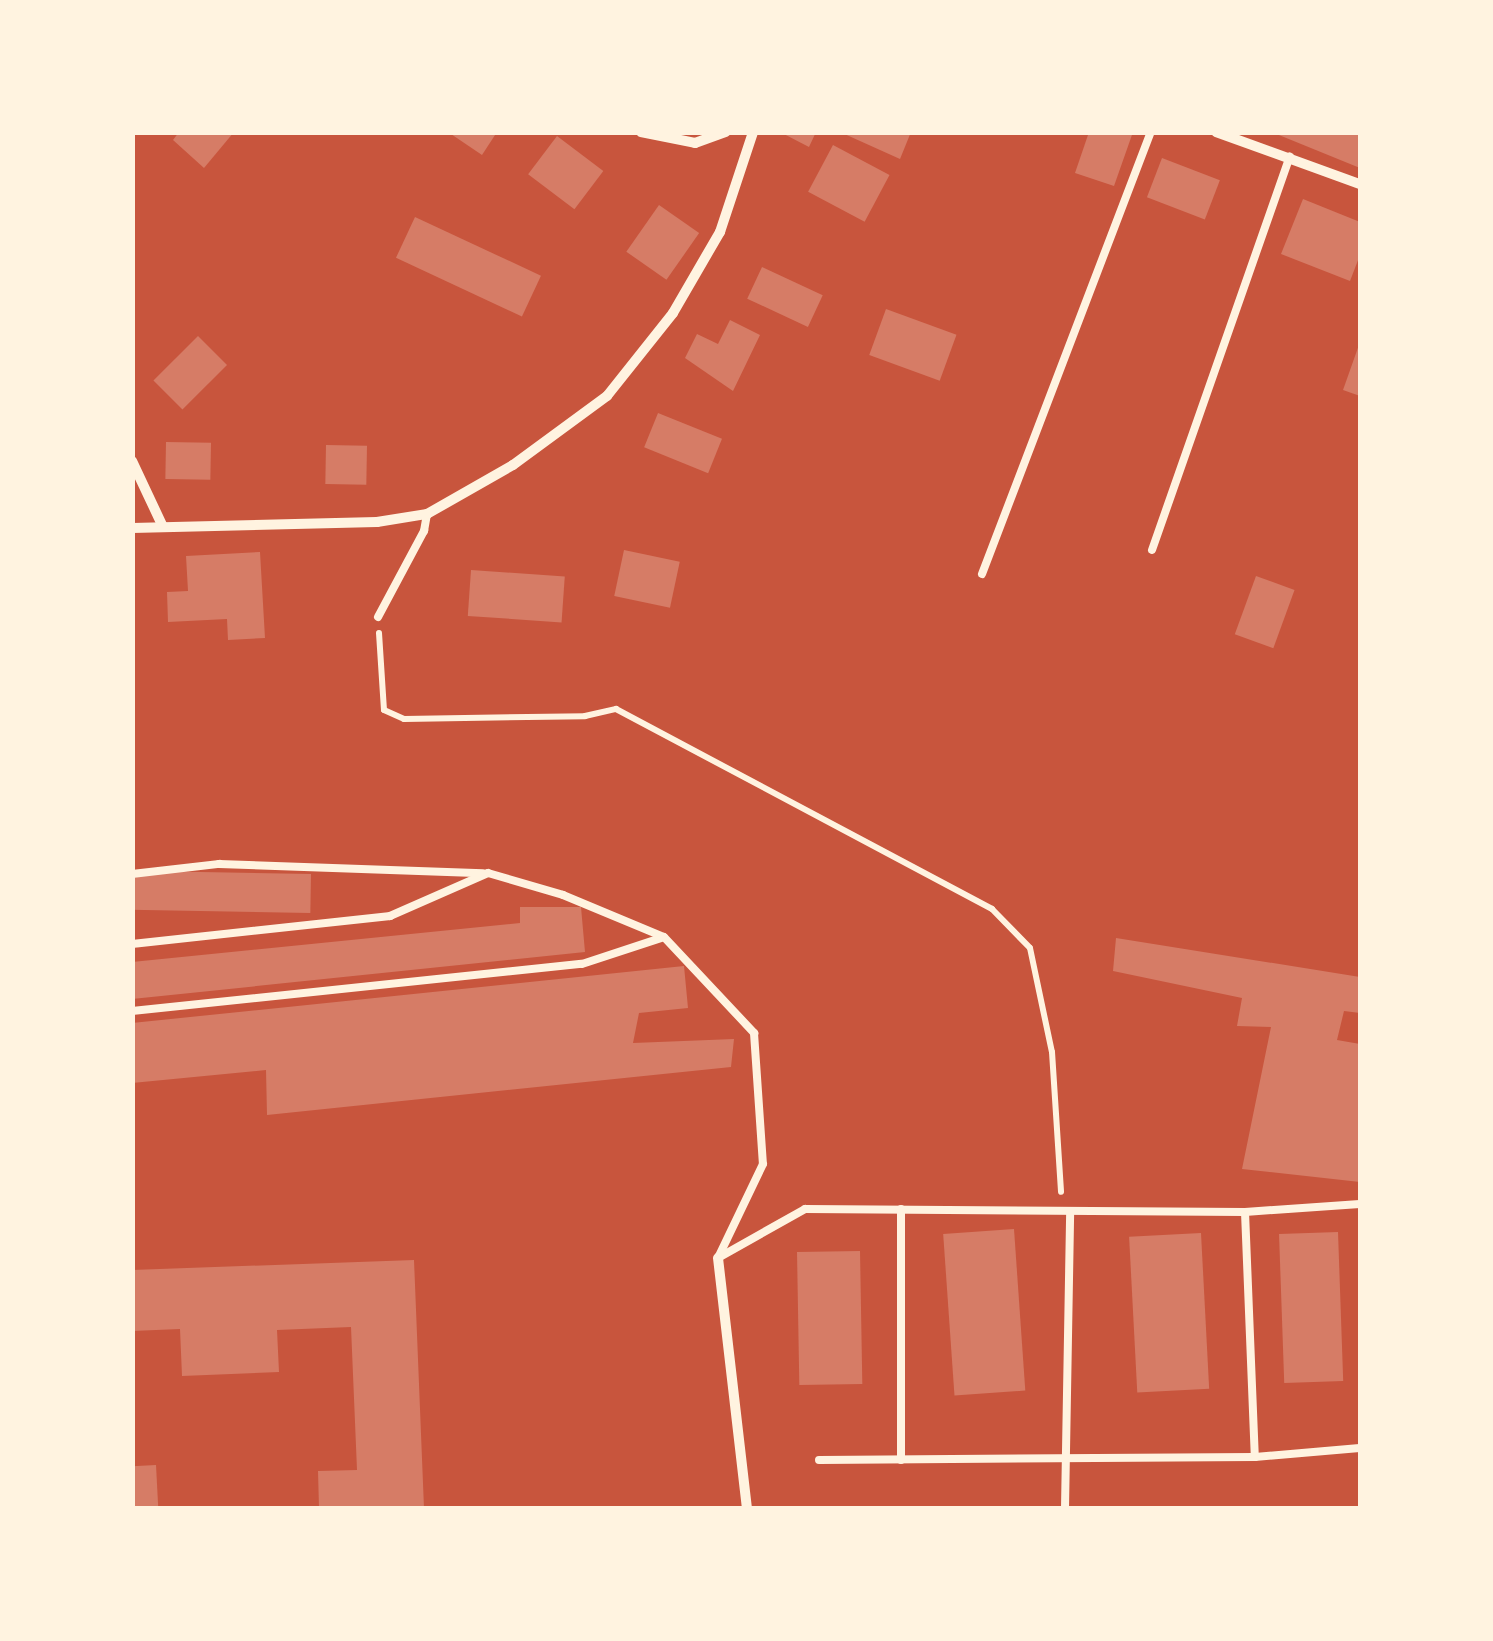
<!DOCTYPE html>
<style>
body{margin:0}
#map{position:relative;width:1493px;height:1641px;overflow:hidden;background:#c8553d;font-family:Lora,serif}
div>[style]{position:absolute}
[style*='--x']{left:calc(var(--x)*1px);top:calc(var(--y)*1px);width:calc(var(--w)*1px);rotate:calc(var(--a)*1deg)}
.building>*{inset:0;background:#d67c66;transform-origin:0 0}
.path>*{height:6px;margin:-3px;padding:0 3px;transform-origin:3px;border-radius:3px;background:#fff3e0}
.service>*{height:8px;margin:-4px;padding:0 4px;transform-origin:4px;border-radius:4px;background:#fff3e0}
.minor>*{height:10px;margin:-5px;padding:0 5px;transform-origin:5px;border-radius:5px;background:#fff3e0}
span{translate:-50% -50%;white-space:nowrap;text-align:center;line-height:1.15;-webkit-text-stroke:10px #fff3e0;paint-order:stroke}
.frame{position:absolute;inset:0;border:135px solid #fff3e0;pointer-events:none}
</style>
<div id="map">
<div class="building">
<i style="clip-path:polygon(179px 132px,234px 132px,204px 168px,173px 140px)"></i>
<i style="clip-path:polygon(448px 132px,497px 132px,482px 155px)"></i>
<i style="clip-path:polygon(780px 132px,816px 132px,809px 147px)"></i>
<i style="clip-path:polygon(840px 132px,911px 132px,900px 159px)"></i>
<i style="clip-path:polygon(1089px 132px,1133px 132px,1114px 186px,1075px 173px)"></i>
<i style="clip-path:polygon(1274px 132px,1360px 132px,1360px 168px,1274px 133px)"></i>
<i style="left:557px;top:136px;width:58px;height:48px;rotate:37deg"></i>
<i style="left:833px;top:145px;width:64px;height:53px;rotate:28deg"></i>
<i style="left:1162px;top:158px;width:62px;height:42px;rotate:21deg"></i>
<i style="clip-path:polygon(1303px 199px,1360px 222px,1360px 255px,1350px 281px,1281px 254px)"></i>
<i style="left:659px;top:205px;width:49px;height:57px;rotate:35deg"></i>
<i style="left:415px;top:217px;width:139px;height:45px;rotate:25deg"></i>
<i style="left:762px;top:267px;width:67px;height:35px;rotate:25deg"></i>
<i style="left:886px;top:309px;width:75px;height:49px;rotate:20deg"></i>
<i style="clip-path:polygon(730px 320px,760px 335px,733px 391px,685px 358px,697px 334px,718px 344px)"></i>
<i style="left:198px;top:336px;width:41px;height:63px;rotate:45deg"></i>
<i style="clip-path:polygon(1360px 342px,1360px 396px,1343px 390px)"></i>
<i style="left:658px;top:413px;width:69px;height:37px;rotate:22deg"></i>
<i style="left:166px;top:442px;width:45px;height:37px;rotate:1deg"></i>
<i style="left:326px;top:445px;width:41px;height:39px;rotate:1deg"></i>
<i style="left:624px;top:550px;width:57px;height:47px;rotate:12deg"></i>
<i style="clip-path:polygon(260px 552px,265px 638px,228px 640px,227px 619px,168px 622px,167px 592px,188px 591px,186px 556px)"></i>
<i style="left:471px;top:570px;width:94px;height:46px;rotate:4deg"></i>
<i style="left:1256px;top:576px;width:41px;height:62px;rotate:20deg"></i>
<i style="left:311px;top:874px;width:39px;height:180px;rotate:91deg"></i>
<i style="clip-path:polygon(520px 907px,581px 907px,585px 952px,132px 999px,132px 962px,520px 923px)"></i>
<i style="clip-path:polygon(1116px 938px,1360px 977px,1360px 1013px,1344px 1011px,1337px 1040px,1360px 1044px,1360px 1182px,1242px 1169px,1271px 1027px,1237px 1026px,1242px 998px,1113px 971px)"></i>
<i style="clip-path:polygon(684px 966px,688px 1008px,639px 1013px,633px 1043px,734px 1039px,731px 1067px,267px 1115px,266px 1070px,132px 1083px,132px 1023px)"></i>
<i style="left:1014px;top:1229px;width:162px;height:71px;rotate:86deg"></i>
<i style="left:1338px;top:1232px;width:149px;height:59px;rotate:88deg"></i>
<i style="left:1201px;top:1233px;width:156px;height:72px;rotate:87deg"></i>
<i style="left:860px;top:1251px;width:133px;height:63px;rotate:89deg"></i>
<i style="clip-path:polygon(414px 1260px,424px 1508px,319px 1508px,318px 1471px,357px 1470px,351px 1327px,277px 1330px,279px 1372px,182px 1376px,180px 1329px,132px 1331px,132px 1270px)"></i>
<i style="left:156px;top:1465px;width:43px;height:24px;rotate:87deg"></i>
</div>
<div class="path">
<i style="--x:379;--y:633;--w:77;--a:86.3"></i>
<i style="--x:384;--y:710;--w:22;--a:24"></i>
<i style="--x:404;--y:719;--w:181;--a:-0.9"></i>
<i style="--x:585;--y:716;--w:32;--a:-13"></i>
<i style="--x:616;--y:709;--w:426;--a:28"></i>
<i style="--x:992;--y:909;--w:54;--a:45.7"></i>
<i style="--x:1030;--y:948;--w:106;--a:78.1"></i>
<i style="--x:1052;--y:1052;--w:140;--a:86.3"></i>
</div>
<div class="service">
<i style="--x:1152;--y:550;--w:417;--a:-70.7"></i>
<i style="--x:982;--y:574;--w:473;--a:-69.1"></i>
<i style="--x:378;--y:617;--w:98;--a:-61.9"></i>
<i style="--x:424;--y:531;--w:17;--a:-80"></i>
<i style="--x:132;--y:874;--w:88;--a:-6.6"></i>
<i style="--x:219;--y:864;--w:264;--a:2"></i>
<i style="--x:132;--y:944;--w:260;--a:-6.2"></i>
<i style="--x:390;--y:916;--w:107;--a:-23.7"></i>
<i style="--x:488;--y:873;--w:78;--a:16.3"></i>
<i style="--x:563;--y:895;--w:109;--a:22.6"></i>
<i style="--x:132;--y:1011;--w:452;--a:-6"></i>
<i style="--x:582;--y:964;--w:86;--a:-18.2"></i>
<i style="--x:664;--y:937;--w:132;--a:46.8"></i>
<i style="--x:754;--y:1033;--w:131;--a:86.1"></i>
<i style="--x:763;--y:1164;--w:104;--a:115.6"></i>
<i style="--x:1245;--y:1212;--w:245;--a:87.7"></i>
<i style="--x:718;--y:1258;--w:100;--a:-29.4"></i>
<i style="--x:805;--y:1209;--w:440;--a:0.4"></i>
<i style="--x:1245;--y:1212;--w:115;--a:-4"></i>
<i style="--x:819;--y:1460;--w:436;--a:-0.4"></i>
<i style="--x:1255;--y:1457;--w:105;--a:-4.9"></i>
<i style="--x:901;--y:1460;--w:251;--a:-90"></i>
<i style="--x:1065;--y:1508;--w:297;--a:-89"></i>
</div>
<div class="minor">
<i style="--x:641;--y:132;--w:55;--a:11.5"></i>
<i style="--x:695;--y:143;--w:33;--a:-20"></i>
<i style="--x:1216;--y:132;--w:153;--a:19.9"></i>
<i style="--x:132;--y:461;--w:73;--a:64.8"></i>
<i style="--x:132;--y:528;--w:245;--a:-1.4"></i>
<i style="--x:377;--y:522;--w:51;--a:-9.1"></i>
<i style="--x:427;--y:514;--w:99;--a:-29.7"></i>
<i style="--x:513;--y:465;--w:117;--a:-36.3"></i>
<i style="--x:607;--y:396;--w:106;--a:-51.5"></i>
<i style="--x:673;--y:313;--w:94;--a:-59.9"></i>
<i style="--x:720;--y:232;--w:105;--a:-71.7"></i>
<i style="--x:718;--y:1258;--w:252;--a:83.4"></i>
</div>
<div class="frame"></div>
</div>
